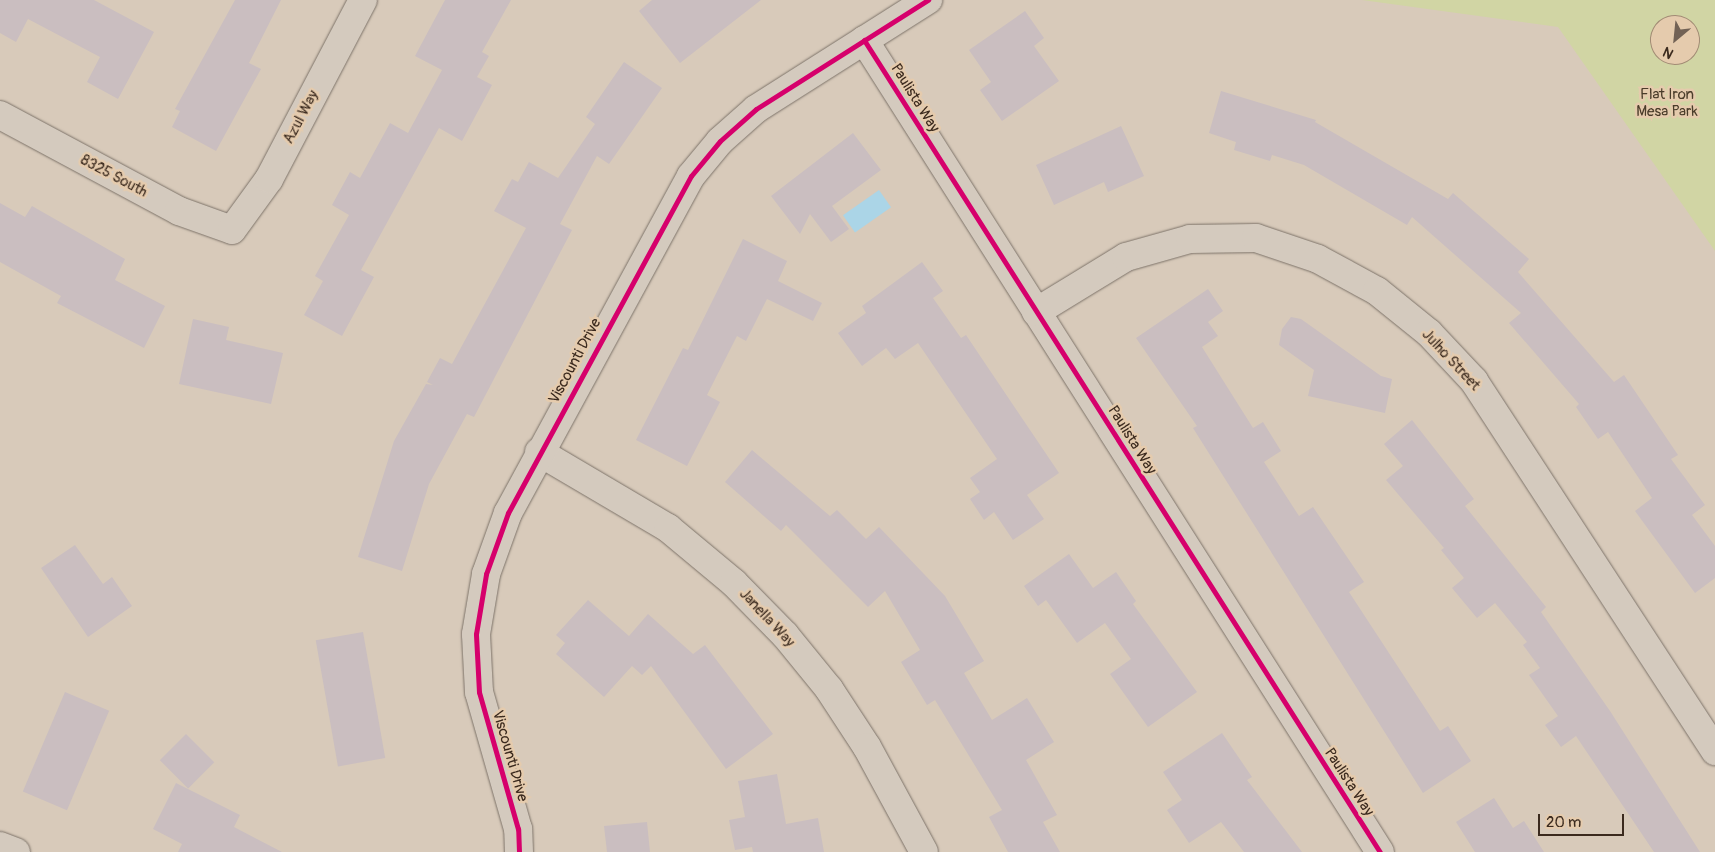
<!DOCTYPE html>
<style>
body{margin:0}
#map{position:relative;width:1715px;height:852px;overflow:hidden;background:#d8caba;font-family:Pangolin,sans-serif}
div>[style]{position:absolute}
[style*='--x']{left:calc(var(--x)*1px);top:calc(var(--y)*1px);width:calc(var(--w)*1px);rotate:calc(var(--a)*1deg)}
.green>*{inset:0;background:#d1d5a4}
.water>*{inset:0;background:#abd5e7;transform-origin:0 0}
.building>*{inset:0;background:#cabec0;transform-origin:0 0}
.roads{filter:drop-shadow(0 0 1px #7d7369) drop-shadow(0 0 1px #7d7369)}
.street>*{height:28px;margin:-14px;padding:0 14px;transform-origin:14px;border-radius:14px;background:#d4cabe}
.cycleway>*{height:5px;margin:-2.5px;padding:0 2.5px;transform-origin:2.5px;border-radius:2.5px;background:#d6006c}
span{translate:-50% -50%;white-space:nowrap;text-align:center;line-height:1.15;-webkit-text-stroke:5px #e5cbad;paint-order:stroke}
.park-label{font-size:15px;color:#4a3c2a}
.street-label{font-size:15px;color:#3b2a1e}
.north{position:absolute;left:1650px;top:15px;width:50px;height:50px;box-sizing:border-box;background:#e5cbad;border:1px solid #a18b74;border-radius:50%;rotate:208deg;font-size:14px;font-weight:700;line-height:20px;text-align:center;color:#3b2a1e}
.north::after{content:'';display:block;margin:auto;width:18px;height:22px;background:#726255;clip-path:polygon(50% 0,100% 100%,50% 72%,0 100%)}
.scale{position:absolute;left:1538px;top:814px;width:86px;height:22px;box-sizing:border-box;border:2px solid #3b2a1e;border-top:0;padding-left:6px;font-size:15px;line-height:18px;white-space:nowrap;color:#3b2a1e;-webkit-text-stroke:4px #e5cbad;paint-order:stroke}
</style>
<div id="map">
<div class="green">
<i style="clip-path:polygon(evenodd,1362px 0,1715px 0,1715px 251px,1558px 27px,1362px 0,1660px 25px,1690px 25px,1690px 55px,1660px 55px,1660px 25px)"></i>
</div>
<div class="water">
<i style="left:879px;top:190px;width:21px;height:44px;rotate:55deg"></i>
</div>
<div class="building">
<i style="clip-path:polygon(0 0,94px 0,154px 32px,118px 99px,87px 82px,100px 57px,28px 19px,16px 42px,0 33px)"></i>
<i style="clip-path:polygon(235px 0,281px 0,249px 63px,261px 69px,216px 151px,172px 127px,180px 111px,175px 109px)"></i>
<i style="clip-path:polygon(445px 0,511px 0,482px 52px,489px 56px,477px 77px,492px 85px,462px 141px,439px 128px,361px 270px,374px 277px,342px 336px,304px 315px,323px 281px,315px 276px,349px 215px,332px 205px,350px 172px,360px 178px,390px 123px,408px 133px,442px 70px,415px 56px)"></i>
<i style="clip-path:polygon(652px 0,761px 0,680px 63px,639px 11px)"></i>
<i style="clip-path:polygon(1025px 11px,1044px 38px,1034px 46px,1059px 81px,1002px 121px,980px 90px,991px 82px,969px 50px)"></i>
<i style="clip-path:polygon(624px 62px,662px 88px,609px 164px,597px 156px,560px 224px,572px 230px,474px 417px,467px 414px,429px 484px,402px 571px,358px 557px,394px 441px,426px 384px,433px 385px,427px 382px,440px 358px,452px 364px,526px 228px,494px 211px,512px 179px,518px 182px,529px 162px,558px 178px,595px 124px,586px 117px)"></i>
<i style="clip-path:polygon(1221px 91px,1316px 120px,1315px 122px,1448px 199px,1453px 193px,1529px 259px,1518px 272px,1614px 382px,1624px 375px,1678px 455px,1671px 459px,1705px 505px,1692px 515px,1715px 546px,1715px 578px,1695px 593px,1635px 511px,1652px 498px,1608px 432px,1598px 439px,1576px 407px,1579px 404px,1509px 323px,1521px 313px,1412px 217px,1407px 225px,1304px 165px,1272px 155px,1270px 161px,1234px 150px,1236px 142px,1209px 133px)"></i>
<i style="clip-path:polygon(1121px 126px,1144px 176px,1108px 192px,1104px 182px,1054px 205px,1036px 165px)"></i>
<i style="clip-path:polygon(853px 133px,881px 170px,832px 206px,849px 229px,831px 242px,810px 214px,800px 234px,771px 196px)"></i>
<i style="clip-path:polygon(0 203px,25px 217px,32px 206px,125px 259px,115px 280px,165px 306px,144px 348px,57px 303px,61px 296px,0 262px)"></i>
<i style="clip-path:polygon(743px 239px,787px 261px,778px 281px,822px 303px,813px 321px,767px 299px,746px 341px,737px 336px,707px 395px,720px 402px,687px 466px,636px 440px,683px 348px,688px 350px)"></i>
<i style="clip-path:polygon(922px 262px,943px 291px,933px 298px,961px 338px,966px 335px,1059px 473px,1027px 495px,1044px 519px,1013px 540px,994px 512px,984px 520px,970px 499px,980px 492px,970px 478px,997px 459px,918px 343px,895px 359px,886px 348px,862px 366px,838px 333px,866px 313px,862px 306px)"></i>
<i style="clip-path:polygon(1208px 289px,1223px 311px,1208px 322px,1218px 336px,1202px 347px,1253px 428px,1263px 422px,1281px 451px,1264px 462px,1299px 516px,1313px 507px,1364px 582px,1349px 592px,1440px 731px,1448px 726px,1471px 761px,1423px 793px,1193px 428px,1197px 426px,1136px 338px)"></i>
<i style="clip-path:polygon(1291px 317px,1301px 319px,1381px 376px,1392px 379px,1385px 413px,1308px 396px,1314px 370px,1279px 345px,1282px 329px)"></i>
<i style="clip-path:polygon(193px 319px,229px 327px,226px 340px,283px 353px,271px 404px,179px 384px)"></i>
<i style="clip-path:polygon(1412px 420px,1474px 499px,1465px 506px,1546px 607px,1541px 612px,1610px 711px,1700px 852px,1654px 852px,1576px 736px,1561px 747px,1545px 725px,1558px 716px,1529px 675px,1540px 668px,1523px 645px,1527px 642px,1495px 603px,1477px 618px,1452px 588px,1464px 578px,1441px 550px,1444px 548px,1386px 480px,1403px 466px,1384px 444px)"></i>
<i style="clip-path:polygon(752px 450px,830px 516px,837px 510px,866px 539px,879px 527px,945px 596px,984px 661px,964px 673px,992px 720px,1027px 698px,1054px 742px,1026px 760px,1057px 815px,1043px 822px,1060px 852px,1008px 852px,989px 817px,1002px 810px,935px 700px,927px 705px,901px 662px,920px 650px,885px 591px,868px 607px,786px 525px,781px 531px,725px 482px)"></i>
<i style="clip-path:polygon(75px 545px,103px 584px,112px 577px,132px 606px,88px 637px,41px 568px)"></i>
<i style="clip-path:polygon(1069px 554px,1093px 588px,1116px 572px,1136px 601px,1133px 604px,1197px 692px,1148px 727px,1110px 674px,1131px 659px,1105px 623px,1077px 643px,1046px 600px,1038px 606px,1024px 586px)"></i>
<i style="clip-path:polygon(588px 600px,629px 636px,648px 614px,693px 654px,705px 645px,773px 734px,726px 769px,651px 666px,642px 675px,632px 666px,604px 697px,556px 654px,565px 643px,556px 635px)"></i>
<i style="left:363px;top:632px;width:128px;height:48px;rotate:80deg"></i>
<i style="left:65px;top:692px;width:48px;height:108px;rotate:23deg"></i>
<i style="clip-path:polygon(1222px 733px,1252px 777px,1247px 780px,1302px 852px,1244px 852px,1221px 822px,1189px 843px,1167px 810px,1182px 800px,1163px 772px)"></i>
<i style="left:186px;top:734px;width:40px;height:37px;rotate:45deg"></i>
<i style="clip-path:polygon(777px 774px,786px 824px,818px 818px,824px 852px,753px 852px,752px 847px,735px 850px,729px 820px,745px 817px,738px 781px)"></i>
<i style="clip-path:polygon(176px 783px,240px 815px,234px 827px,282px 852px,178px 852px,182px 844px,153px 829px)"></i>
<i style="clip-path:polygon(1494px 798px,1513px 828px,1524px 821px,1544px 852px,1475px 852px,1456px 822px)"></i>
<i style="clip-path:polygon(647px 822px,650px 852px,607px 852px,604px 826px)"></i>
</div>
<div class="roads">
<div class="street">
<i style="--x:864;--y:40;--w:962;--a:57.57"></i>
<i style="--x:0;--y:115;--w:203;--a:28.2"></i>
<i style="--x:179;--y:211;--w:56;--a:19.7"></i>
<i style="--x:232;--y:230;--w:63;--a:-54"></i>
<i style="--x:269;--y:179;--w:202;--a:-62.3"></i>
<i style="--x:1036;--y:312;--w:105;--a:-31.4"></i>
<i style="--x:1126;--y:257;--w:66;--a:-15.7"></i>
<i style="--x:1190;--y:239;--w:66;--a:-0.9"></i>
<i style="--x:1256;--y:238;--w:65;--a:18.7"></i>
<i style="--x:1318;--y:259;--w:67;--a:28.5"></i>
<i style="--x:1377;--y:291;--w:67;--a:38.9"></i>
<i style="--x:1429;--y:333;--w:66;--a:46.8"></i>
<i style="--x:1474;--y:381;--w:442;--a:56.9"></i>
<i style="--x:539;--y:452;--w:150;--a:30.5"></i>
<i style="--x:668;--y:528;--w:86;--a:39.8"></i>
<i style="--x:734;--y:583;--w:73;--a:45.6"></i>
<i style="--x:785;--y:635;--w:70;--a:50.8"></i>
<i style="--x:829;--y:689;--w:69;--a:56.8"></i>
<i style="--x:867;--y:747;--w:119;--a:61.5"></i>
<i style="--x:0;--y:846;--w:17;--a:21"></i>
<i style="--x:519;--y:852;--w:23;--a:-92"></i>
<i style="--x:518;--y:829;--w:142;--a:-105.9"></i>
<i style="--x:479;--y:692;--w:58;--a:-93"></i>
<i style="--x:476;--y:634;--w:61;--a:-80.5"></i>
<i style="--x:486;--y:574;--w:65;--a:-70.2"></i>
<i style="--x:508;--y:513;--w:383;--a:-61.5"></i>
<i style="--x:691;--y:176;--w:45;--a:-50.4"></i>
<i style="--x:720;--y:141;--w:48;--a:-41.6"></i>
<i style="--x:756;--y:109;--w:204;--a:-32.4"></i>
</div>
</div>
<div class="cycleway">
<i style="--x:864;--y:40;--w:962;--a:57.57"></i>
<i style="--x:519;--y:852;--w:23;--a:-92"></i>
<i style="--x:518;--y:829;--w:142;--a:-105.9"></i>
<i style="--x:479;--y:692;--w:58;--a:-93"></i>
<i style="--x:476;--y:634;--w:61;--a:-80.5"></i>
<i style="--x:486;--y:574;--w:65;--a:-70.2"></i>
<i style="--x:508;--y:513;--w:383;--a:-61.5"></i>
<i style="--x:691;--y:176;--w:45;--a:-50.4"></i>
<i style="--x:720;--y:141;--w:48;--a:-41.6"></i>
<i style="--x:756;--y:109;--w:204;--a:-32.4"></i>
</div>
<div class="park-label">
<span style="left:1667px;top:103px">Flat Iron<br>Mesa Park</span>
</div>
<div class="street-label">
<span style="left:915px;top:98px;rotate:58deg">Paulista Way</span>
<span style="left:301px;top:117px;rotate:-62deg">Azul Way</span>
<span style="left:114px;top:176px;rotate:28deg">8325 South</span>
<span style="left:1451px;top:360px;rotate:47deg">Julho Street</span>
<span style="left:575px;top:361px;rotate:-62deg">Viscounti Drive</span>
<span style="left:1132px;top:440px;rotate:58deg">Paulista Way</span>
<span style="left:767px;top:618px;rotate:47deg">Janella Way</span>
<span style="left:510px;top:756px;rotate:74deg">Viscounti Drive</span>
<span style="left:1349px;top:782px;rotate:57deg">Paulista Way</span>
</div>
<div class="north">N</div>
<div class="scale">20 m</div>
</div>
